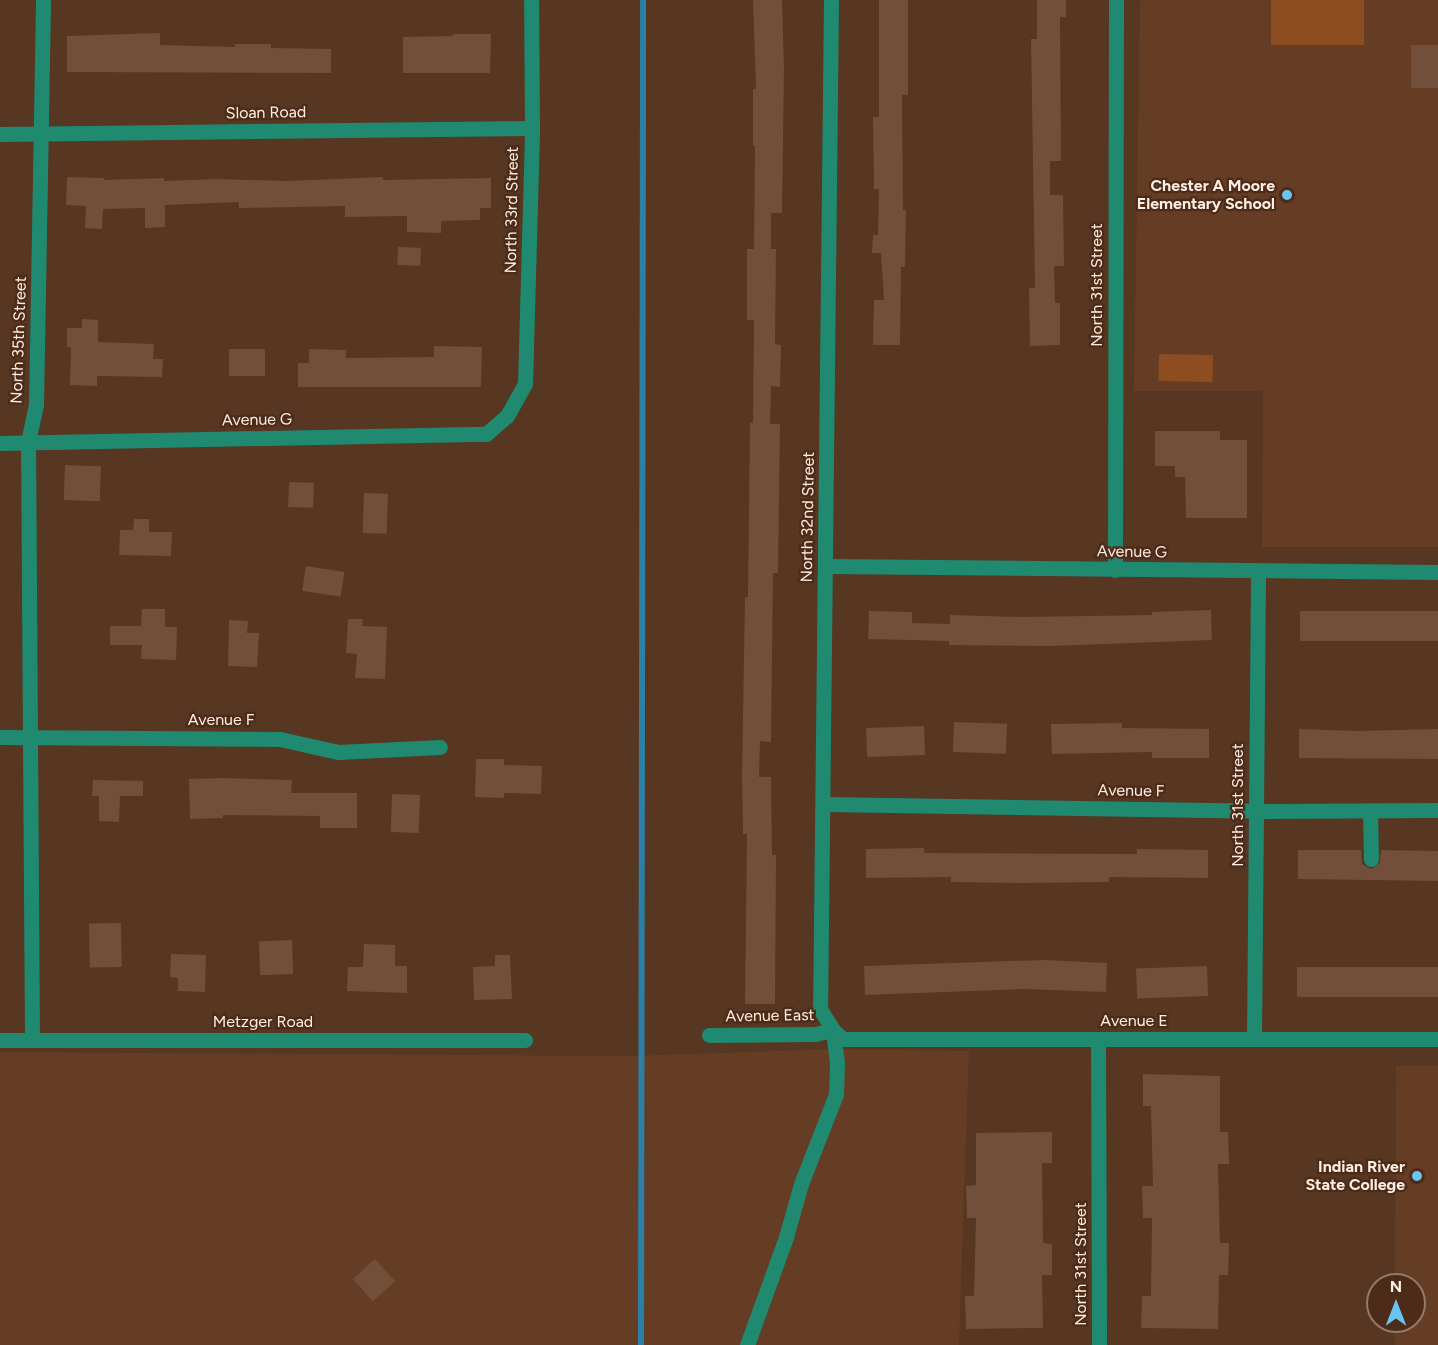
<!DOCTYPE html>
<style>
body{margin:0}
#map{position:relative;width:1438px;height:1345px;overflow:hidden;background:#573622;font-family:Figtree,sans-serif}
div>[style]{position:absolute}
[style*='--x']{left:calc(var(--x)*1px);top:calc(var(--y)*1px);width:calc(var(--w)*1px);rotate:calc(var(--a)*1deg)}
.built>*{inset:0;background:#643d24}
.green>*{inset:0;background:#8e4d20;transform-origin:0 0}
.stream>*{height:6px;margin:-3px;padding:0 3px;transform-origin:3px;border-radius:3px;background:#2c80a7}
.building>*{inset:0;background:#724f3a;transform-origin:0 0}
.minor>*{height:15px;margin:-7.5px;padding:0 7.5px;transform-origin:7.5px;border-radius:7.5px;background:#208a70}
.dots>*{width:16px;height:16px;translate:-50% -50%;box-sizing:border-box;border:3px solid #4c2c18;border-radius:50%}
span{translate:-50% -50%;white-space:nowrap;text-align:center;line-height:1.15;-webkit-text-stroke:4.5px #4c2c18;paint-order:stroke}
.street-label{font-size:16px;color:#ffeee4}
.poi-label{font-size:16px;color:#ffeee4;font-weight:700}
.right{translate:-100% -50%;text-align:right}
.north{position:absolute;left:1366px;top:1273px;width:60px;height:60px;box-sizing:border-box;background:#4c2c18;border:2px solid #947a6a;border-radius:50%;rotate:0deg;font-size:16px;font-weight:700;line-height:24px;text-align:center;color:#ffeee4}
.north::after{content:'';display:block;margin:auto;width:21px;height:27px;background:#69c4f1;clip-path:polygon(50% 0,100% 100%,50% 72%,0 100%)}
</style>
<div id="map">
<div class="built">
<i style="clip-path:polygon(1140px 0,1438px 0,1438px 547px,1262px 547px,1263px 391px,1134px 391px)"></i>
<i style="clip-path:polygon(839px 1049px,969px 1051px,959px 1345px,0 1345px,0 1052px,630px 1056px)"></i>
<i style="clip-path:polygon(1396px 1066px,1438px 1066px,1438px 1345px,1395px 1345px,1395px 1321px,1414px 1321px,1414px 1285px,1395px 1285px)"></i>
</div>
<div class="green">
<i style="left:1271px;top:0;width:93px;height:45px"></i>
<i style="left:1159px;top:354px;width:54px;height:27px;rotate:1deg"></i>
</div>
<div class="stream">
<i style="--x:641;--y:1345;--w:1345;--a:-89.91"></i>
</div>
<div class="building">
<i style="clip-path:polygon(753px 0,782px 0,784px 68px,782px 213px,771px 213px,771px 249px,776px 249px,775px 344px,781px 345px,780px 387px,771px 386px,770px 424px,780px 424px,778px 573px,773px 573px,771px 742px,760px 741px,759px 777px,771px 777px,772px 855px,776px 855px,775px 1004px,745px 1004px,747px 834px,743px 834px,742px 777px,745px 597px,748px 597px,750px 423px,753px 423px,754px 320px,747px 320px,747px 249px,754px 249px,755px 145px,753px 146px,753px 89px,756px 89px)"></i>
<i style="clip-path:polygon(879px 0,908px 0,908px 95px,902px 95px,903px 210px,906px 210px,905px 267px,901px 267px,900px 345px,873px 345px,874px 300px,884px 300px,881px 253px,872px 253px,873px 235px,878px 235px,879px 189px,874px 189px,873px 117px,879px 117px)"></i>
<i style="clip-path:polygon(1037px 0,1066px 0,1066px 17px,1060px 17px,1061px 161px,1050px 161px,1050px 195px,1063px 195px,1064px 266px,1054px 266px,1055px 303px,1060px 303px,1060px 345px,1030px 346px,1029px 288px,1035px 288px,1031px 39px,1037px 39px)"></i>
<i style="clip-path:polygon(160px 33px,160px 45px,235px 47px,235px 44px,271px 44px,271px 48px,331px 49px,331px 73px,67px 72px,67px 36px)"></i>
<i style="clip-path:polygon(453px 34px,491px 34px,490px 73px,403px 73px,403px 37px,453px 36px)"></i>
<i style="left:1411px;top:45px;width:27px;height:43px"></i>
<i style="clip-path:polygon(67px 177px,104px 178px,104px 180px,164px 178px,164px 181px,216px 179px,287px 181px,383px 177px,383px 180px,491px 178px,491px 208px,480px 208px,480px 220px,441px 221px,441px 233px,407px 232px,407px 216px,345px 217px,345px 206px,239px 208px,239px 202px,165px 205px,165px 227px,145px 228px,145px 208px,103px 209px,102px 229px,85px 228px,86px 206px,66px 205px)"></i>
<i style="left:398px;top:247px;width:23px;height:18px;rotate:2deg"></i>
<i style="clip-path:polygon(82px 319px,98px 320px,98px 342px,154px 344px,153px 359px,163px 359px,162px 377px,97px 376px,97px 386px,70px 385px,71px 347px,67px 347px,67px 328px,82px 328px)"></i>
<i style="clip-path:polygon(434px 346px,482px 347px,481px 387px,298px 387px,298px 363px,309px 363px,309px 349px,346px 350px,346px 358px,434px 357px)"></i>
<i style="left:265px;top:349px;width:27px;height:36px;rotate:90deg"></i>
<i style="clip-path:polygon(1155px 431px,1220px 431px,1220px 440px,1247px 440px,1247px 518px,1186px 518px,1185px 477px,1175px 477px,1175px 466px,1155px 466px)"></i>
<i style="left:65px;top:465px;width:36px;height:35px;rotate:2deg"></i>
<i style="left:289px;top:482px;width:25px;height:25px;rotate:2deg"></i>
<i style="left:364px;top:493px;width:24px;height:40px;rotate:2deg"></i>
<i style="clip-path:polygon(134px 519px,149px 519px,149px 532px,172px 532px,171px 556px,119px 555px,120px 530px,133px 530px)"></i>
<i style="left:306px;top:566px;width:39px;height:25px;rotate:9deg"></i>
<i style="clip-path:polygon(142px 609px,165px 609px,165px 627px,177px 627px,176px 660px,141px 659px,142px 645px,110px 645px,110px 626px,141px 626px)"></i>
<i style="clip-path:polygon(1211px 610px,1212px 640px,1050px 646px,949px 645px,949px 641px,868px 639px,869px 611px,912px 612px,912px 623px,950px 624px,950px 615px,1021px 617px,1152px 615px,1152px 612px)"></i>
<i style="left:1300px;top:611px;width:138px;height:30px"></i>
<i style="clip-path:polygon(348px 619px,363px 619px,362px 626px,387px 627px,385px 679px,355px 678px,357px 654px,346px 653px)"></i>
<i style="clip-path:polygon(229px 620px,248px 621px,247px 633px,259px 633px,257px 667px,228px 666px)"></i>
<i style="left:954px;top:722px;width:53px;height:30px;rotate:2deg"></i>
<i style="clip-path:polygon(1122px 723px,1122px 728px,1209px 729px,1209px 758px,1152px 758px,1152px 752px,1052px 754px,1051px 724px)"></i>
<i style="left:924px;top:726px;width:29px;height:58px;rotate:88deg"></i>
<i style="clip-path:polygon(1299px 729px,1356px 731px,1438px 729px,1438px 759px,1299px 758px)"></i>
<i style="clip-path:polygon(476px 759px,504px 759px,504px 765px,542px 766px,541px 794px,504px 793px,504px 798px,475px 797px)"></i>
<i style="clip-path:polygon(222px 778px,292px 780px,291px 793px,357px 793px,357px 828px,320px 828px,320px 816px,223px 815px,223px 818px,190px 819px,189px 779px)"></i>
<i style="clip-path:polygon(93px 780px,143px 781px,143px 796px,120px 796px,119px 822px,99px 821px,99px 796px,92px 796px)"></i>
<i style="left:392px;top:794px;width:28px;height:38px;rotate:2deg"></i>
<i style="clip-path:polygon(924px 848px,924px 853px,1137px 854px,1137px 849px,1208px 850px,1208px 878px,1109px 877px,1109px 882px,1023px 883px,951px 882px,951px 877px,866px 878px,866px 849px)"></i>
<i style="clip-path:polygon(1298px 850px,1361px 850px,1362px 864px,1371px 869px,1380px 863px,1381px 850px,1438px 851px,1438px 881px,1298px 879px)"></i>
<i style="left:121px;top:923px;width:44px;height:32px;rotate:89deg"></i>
<i style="left:292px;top:940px;width:34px;height:33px;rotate:88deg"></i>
<i style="clip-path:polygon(364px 944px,395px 945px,395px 966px,407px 966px,407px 993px,347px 991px,348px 967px,363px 967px)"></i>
<i style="clip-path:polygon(171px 954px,206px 955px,205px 992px,178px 991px,178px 978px,170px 977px)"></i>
<i style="clip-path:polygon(495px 955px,510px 955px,512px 999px,474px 1000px,473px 967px,495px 966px)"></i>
<i style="clip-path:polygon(1044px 960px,1107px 963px,1106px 992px,1023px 989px,865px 995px,864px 966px)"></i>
<i style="left:1207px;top:966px;width:30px;height:71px;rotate:88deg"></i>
<i style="left:1297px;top:967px;width:141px;height:30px"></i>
<i style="clip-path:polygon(1143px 1074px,1220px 1076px,1220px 1132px,1228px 1132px,1229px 1164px,1218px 1164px,1220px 1243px,1229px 1243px,1228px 1275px,1219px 1275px,1218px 1329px,1141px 1328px,1142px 1296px,1151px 1296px,1152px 1218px,1143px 1218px,1142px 1186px,1153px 1186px,1151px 1106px,1143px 1106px)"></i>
<i style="clip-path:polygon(1052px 1132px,1052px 1163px,1042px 1163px,1043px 1243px,1052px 1244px,1052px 1275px,1042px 1275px,1043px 1328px,966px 1329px,965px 1296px,974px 1296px,976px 1218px,967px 1218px,966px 1186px,976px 1185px,976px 1133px)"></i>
<i style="left:375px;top:1259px;width:30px;height:30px;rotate:48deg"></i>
</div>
<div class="minor">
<i style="--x:831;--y:0;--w:1009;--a:90.62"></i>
<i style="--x:820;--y:1009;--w:25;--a:58"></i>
<i style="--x:833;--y:1030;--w:13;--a:42"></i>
<i style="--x:843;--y:1039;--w:595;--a:0"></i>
<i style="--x:0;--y:134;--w:532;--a:-0.65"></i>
<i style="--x:0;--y:443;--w:486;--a:-1.1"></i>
<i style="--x:486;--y:434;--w:28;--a:-41"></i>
<i style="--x:507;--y:416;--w:37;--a:-61"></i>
<i style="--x:525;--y:384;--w:256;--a:-88.4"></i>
<i style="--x:532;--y:128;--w:128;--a:-90.4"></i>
<i style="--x:826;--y:566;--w:612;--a:0.56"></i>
<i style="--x:1115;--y:570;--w:570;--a:-89.9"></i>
<i style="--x:0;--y:737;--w:280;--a:0.4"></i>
<i style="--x:280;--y:739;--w:59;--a:12.6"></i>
<i style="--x:338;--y:752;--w:102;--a:-2.8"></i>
<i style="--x:824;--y:804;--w:432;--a:0.9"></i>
<i style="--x:1256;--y:811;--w:182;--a:-0.3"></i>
<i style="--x:1370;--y:811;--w:48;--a:88.8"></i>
<i style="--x:709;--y:1035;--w:106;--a:-0.5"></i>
<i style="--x:815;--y:1034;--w:18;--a:-13"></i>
<i style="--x:1098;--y:1039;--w:306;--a:89.8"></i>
<i style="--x:1254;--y:1039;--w:467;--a:-89.5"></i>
<i style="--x:0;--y:1040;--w:525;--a:0"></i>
<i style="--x:32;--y:1040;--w:598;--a:-90.38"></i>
<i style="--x:28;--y:442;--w:38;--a:-78"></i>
<i style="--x:36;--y:405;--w:405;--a:-89"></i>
<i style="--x:747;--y:1345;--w:115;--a:-70.1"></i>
<i style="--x:786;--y:1237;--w:55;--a:-74.2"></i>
<i style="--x:801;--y:1184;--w:97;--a:-68.7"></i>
<i style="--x:836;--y:1094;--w:31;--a:-88"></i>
<i style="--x:837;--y:1063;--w:33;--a:-97"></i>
</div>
<div class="dots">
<i style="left:1287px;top:195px;background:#69c4f1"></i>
<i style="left:1417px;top:1176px;background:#69c4f1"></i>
</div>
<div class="street-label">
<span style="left:266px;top:113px;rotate:-1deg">Sloan Road</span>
<span style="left:512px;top:210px;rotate:-89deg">North 33rd Street</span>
<span style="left:1097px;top:285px;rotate:-90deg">North 31st Street</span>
<span style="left:19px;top:340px;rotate:-88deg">North 35th Street</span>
<span style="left:257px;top:420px;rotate:-1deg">Avenue G</span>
<span style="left:808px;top:517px;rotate:-89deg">North 32nd Street</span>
<span style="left:1132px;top:552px;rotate:1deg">Avenue G</span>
<span style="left:221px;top:720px">Avenue F</span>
<span style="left:1131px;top:791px;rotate:1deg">Avenue F</span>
<span style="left:1238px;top:805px;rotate:-90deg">North 31st Street</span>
<span style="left:770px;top:1016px;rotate:-1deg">Avenue East</span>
<span style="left:1134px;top:1021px">Avenue E</span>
<span style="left:263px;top:1022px">Metzger Road</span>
<span style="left:1081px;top:1264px;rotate:-90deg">North 31st Street</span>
</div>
<div class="poi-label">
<span class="right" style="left:1275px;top:195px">Chester A Moore<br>Elementary School</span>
<span class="right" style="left:1405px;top:1176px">Indian River<br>State College</span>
</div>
<div class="north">N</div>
</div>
